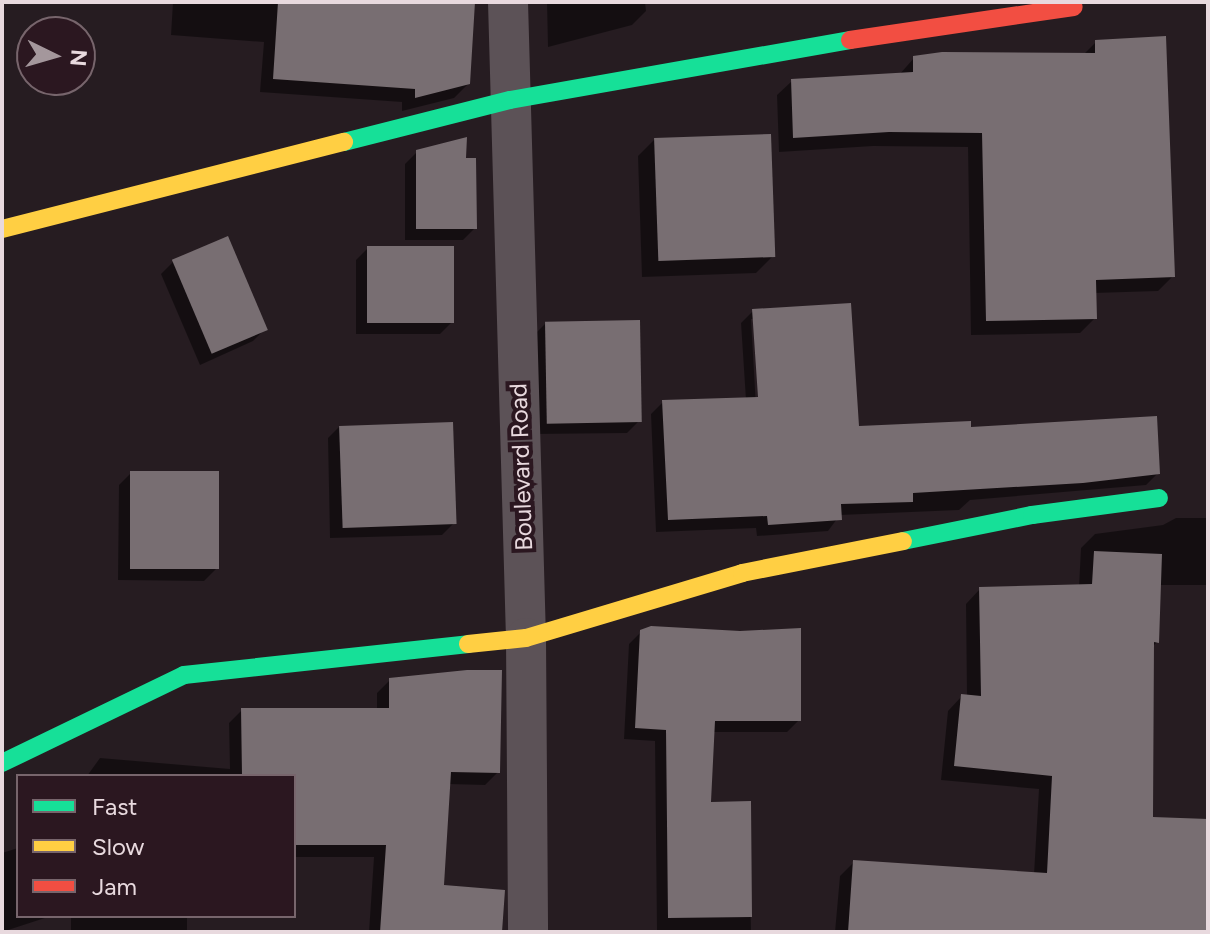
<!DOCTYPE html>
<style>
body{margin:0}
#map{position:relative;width:1210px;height:934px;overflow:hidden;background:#261c21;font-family:Figtree,sans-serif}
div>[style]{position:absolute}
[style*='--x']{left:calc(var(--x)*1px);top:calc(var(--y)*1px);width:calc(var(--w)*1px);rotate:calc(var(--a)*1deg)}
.shadow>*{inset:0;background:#0007;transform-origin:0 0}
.building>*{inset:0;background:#786e72;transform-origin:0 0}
.street>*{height:40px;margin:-20px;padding:0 20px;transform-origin:20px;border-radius:20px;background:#5c5257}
.fast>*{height:18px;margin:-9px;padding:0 9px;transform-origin:9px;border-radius:9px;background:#16e098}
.slow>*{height:18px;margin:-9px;padding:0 9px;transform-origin:9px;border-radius:9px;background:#ffcf43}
.jam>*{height:18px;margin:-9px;padding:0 9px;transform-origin:9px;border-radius:9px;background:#f24e42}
span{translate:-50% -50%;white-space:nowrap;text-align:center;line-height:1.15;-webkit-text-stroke:8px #2b1720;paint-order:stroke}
.street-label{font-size:24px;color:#e8d9de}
.frame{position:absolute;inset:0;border:4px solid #e8d9de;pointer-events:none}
.legend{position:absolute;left:16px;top:774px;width:280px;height:144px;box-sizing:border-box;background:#2b1720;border:2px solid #77656c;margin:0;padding:10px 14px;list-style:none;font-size:24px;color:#e8d9de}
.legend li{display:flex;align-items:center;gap:16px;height:40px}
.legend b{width:40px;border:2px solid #77656c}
.north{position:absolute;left:16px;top:16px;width:80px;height:80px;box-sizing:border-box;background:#2b1720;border:2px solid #77656c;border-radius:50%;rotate:95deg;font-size:22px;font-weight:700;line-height:32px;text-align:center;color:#e8d9de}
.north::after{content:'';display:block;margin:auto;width:28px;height:36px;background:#a4979c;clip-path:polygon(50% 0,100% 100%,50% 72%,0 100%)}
</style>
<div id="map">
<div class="shadow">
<i style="clip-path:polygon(173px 2px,473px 2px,468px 84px,454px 98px,402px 111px,402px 102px,260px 92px,264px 42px,171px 35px)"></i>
<i style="clip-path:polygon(547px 2px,645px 2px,646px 11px,632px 25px,548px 47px)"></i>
<i style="clip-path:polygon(1096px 42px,1173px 276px,1158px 291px,1094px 293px,1095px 318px,1080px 333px,971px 335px,968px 147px,873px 146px,779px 152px,777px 95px,792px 81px,899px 75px,914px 58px,1083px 55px)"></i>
<i style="clip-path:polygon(655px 139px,773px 256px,756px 273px,642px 277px,638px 156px)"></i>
<i style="clip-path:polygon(417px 152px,463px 160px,475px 228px,463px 240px,405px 240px,405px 164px)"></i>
<i style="clip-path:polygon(368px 248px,452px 322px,440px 334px,356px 334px,356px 260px)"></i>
<i style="clip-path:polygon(173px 262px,265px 329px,253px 341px,200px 365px,161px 274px)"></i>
<i style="clip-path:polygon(evenodd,753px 311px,857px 428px,969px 429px,1158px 473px,1146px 485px,970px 500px,959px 510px,840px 515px,828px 531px,757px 536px,756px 528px,656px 532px,651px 414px,663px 402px,746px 400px,741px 323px,753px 311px,751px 319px,755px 319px,760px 407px,756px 407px,751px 319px)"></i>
<i style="clip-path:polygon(546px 323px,639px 421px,627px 433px,534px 434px,534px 335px)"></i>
<i style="clip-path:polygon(340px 426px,454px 523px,442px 535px,330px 538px,328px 438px)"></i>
<i style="clip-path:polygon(131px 473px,216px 569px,204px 581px,118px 580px,119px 485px)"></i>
<i style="clip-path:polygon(1176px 518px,1208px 518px,1208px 585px,1159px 585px,1157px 642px,1152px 647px,1151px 819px,1208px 821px,1208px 932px,835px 932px,840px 876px,854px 862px,1034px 874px,1039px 789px,941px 780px,948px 711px,962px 696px,967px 697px,966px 604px,980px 589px,1079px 587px,1081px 548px,1095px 534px,1163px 525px)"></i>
<i style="clip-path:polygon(641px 632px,799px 720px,787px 732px,713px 732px,709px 804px,749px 803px,751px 932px,657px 932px,655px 741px,624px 739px,629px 644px)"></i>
<i style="clip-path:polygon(390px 680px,498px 772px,485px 785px,448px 784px,442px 887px,500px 932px,369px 932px,374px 857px,294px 857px,294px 776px,87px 776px,100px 758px,230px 769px,229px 723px,242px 710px,377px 710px,377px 693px)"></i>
<i style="clip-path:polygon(18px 848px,18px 916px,51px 916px,2px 932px,2px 853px)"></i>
<i style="left:71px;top:916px;width:116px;height:17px"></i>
</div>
<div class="building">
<i style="clip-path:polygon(278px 2px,475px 2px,470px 84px,415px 98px,415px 89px,273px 79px)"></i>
<i style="clip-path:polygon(1166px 36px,1175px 277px,1096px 280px,1097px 319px,986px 321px,982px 133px,889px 132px,793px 138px,791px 79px,913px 72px,913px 56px,942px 52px,1095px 53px,1095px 40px)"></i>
<i style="left:771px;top:134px;width:123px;height:117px;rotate:88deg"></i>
<i style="clip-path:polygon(467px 137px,466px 158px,476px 158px,477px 229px,416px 229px,416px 150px)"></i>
<i style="left:228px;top:236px;width:102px;height:61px;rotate:67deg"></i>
<i style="left:367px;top:246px;width:87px;height:77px"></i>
<i style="clip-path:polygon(851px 303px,859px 426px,971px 421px,971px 427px,1157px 416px,1160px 474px,1083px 483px,913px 493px,913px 502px,841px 504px,842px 520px,768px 525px,767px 516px,668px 520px,662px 400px,758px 397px,752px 309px)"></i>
<i style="left:640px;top:320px;width:102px;height:95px;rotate:89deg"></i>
<i style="left:453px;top:422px;width:102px;height:114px;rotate:88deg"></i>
<i style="left:130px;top:471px;width:89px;height:98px"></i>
<i style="clip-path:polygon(1094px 551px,1162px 554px,1159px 643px,1154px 642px,1153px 817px,1208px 819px,1208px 932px,848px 932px,853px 860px,1047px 873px,1052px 776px,954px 766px,961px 694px,981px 696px,979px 587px,1092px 584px)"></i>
<i style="clip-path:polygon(651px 626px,740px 631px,801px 628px,801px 721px,715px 721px,711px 802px,751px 801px,752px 917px,668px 918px,666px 730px,635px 728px,640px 630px)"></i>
<i style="clip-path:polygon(467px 670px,502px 670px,500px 773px,451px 772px,444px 885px,505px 890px,502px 932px,380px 932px,386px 845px,294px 845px,294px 776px,242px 776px,241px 708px,389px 708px,389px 678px)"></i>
</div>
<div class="street">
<i style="--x:508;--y:2;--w:636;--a:88.38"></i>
<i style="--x:526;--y:638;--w:294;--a:89.6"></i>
</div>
<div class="fast">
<i style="--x:344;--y:142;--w:171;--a:-14.2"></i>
<i style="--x:510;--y:100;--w:345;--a:-10"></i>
<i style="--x:903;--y:541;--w:132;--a:-11.4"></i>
<i style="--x:1032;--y:515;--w:128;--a:-7.6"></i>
<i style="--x:2;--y:763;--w:202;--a:-25.8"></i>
<i style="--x:184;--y:675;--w:286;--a:-6.2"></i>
</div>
<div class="slow">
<i style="--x:2;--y:229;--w:353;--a:-14.3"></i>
<i style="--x:468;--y:644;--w:58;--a:-5.9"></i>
<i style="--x:526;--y:638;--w:226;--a:-16.7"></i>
<i style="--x:742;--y:573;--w:164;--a:-11.2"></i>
</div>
<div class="jam">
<i style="--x:850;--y:40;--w:226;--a:-8.4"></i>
</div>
<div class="street-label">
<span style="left:521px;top:467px;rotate:-92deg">Boulevard Road</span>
</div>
<div class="frame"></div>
<ul class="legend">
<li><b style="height:10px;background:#16e098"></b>Fast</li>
<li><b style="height:10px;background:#ffcf43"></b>Slow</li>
<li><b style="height:10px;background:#f24e42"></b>Jam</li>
</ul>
<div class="north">N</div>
</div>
